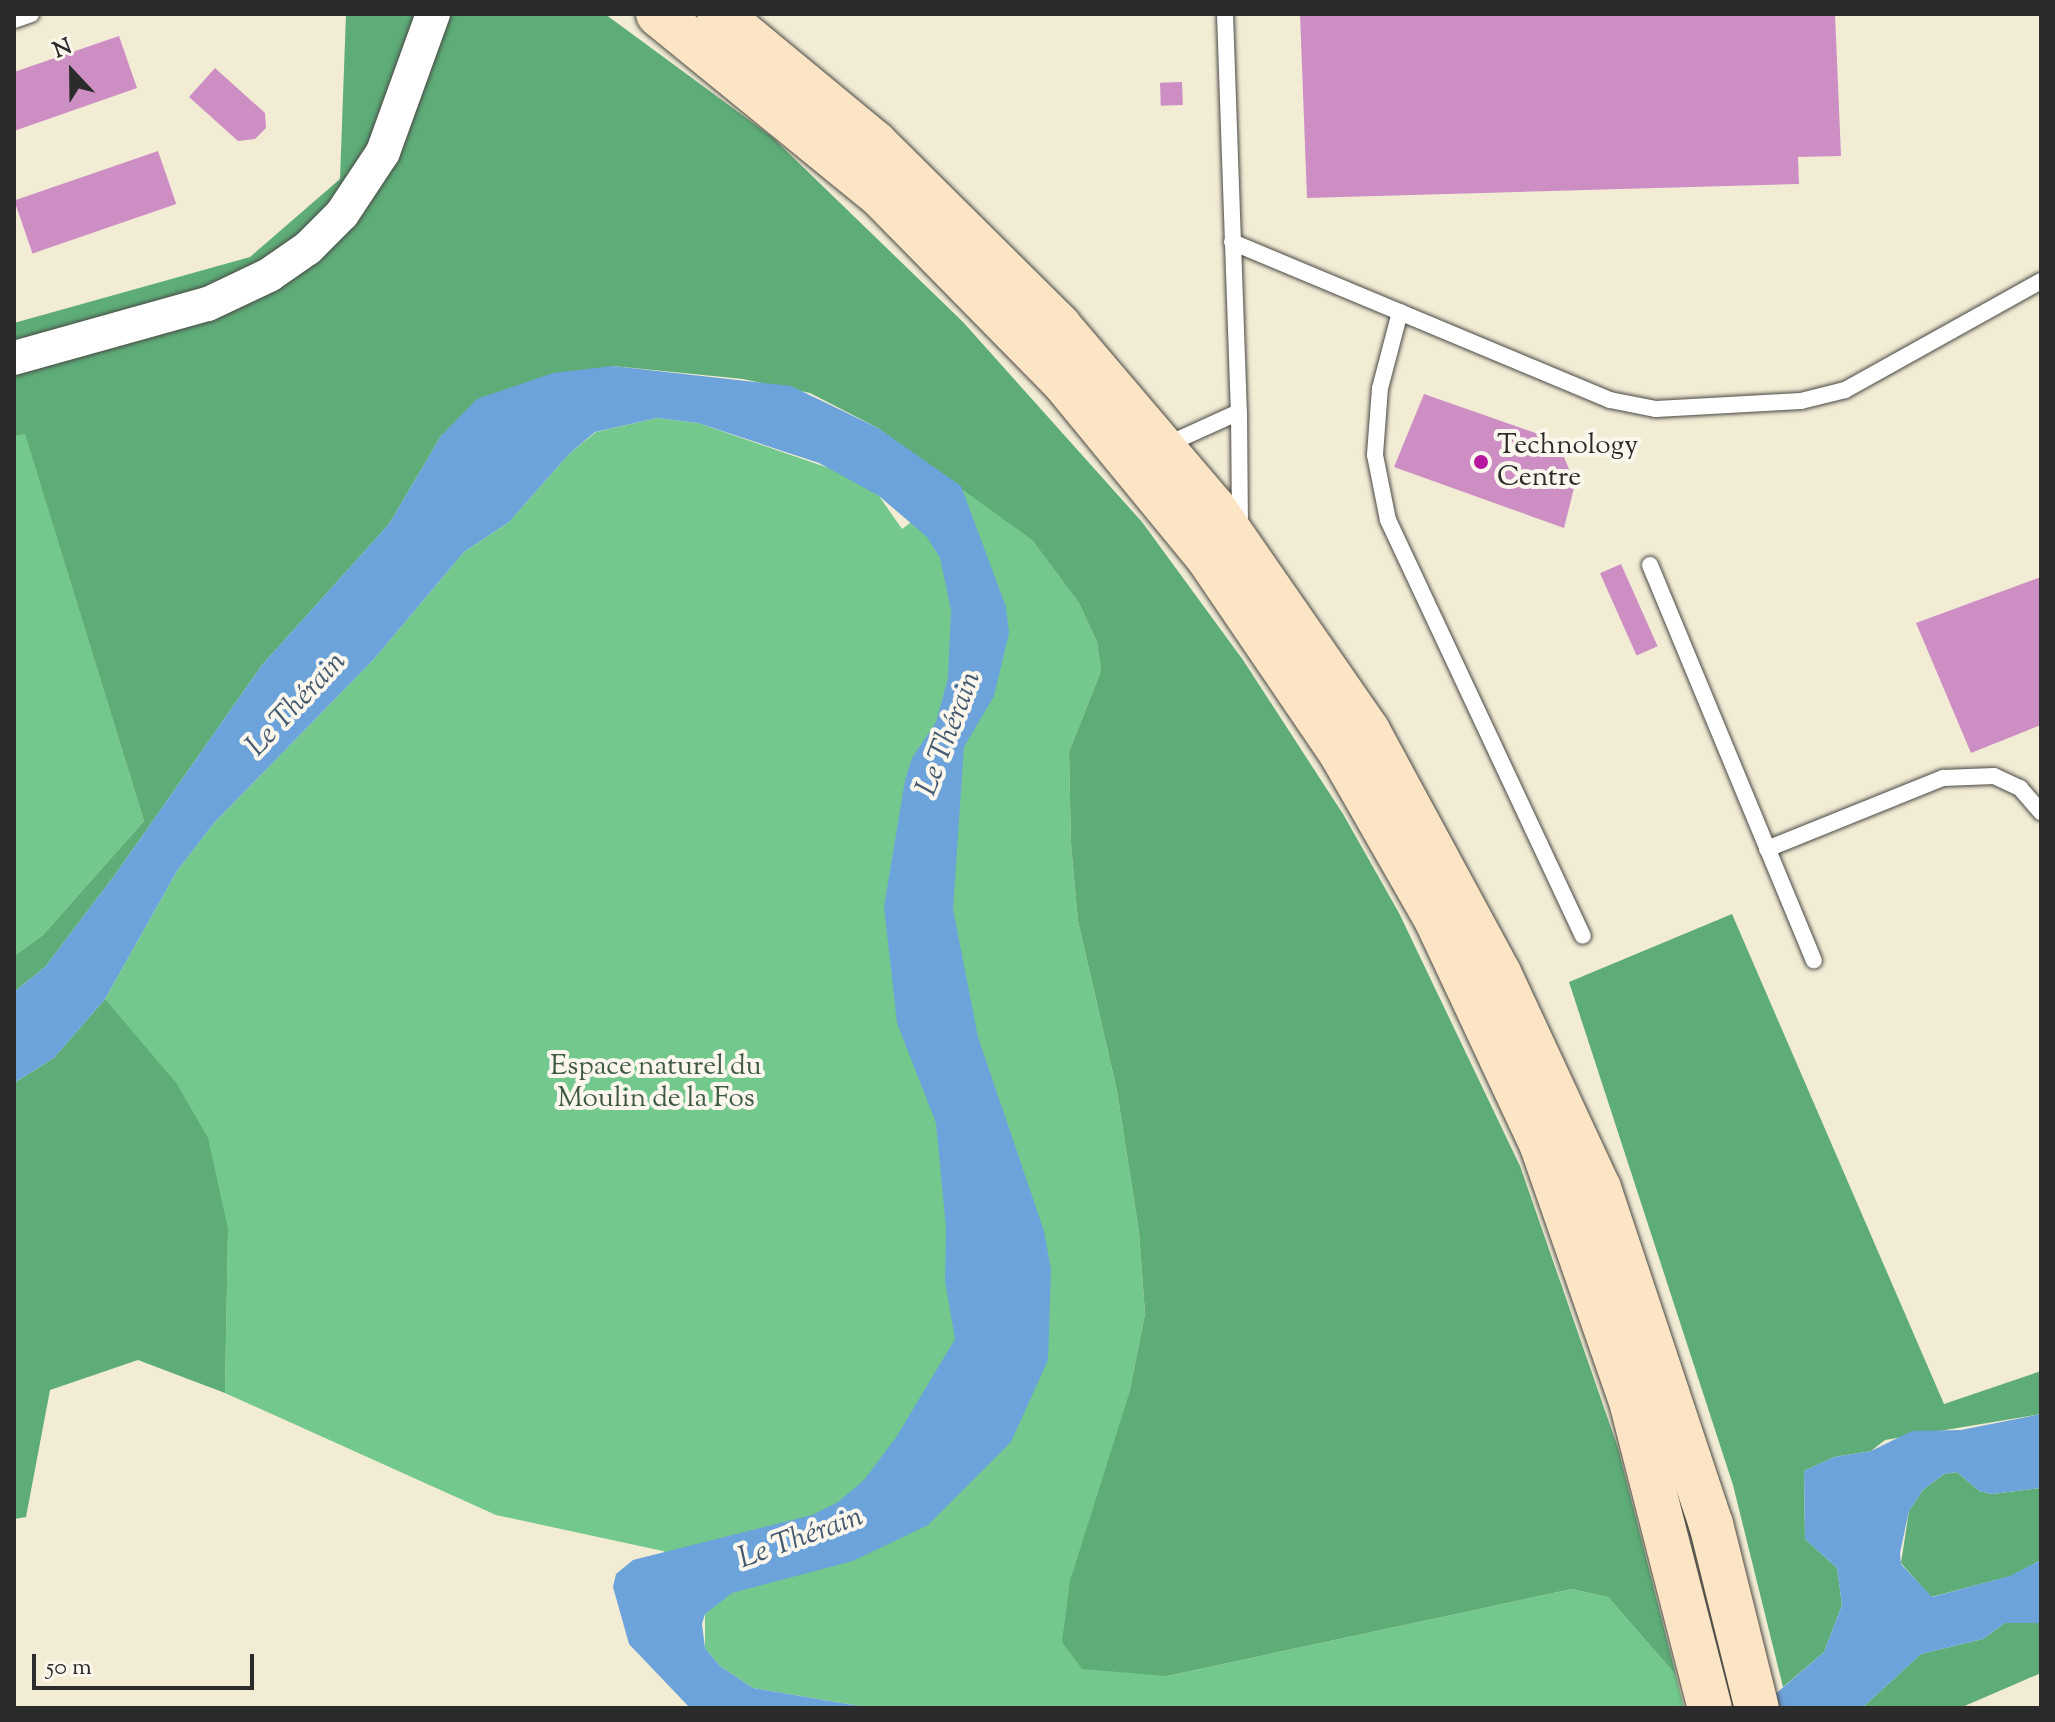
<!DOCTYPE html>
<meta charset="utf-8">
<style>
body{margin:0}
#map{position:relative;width:2055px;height:1722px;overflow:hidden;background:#f2ecd5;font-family:"Sorts Mill Goudy",serif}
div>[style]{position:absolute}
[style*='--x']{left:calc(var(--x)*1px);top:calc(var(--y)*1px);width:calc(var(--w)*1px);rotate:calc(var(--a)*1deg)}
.green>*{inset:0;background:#73c88d}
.forest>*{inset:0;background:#5eac78}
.water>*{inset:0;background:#6ca3da}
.building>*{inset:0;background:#cd8ec4;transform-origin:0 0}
.roads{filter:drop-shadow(0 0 2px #494844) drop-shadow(0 0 2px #494844)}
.lane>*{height:16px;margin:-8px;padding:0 8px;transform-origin:8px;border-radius:8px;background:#fff}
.street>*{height:34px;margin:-17px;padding:0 17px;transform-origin:17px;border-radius:17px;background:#fff}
.secondary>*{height:44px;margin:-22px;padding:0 22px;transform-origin:22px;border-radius:22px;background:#fce5c4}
.dots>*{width:22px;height:22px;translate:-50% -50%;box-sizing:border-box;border:4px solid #fbf7ec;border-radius:50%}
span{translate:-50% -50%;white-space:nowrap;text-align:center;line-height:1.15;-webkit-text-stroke:8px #fbf7ec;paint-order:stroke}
.poi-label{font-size:28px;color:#2b2b2b}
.left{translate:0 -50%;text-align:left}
.park-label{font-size:28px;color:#415a48}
.water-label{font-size:30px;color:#455b71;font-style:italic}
.frame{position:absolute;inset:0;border:16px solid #2b2b2b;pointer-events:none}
.north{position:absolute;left:32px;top:32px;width:80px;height:80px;-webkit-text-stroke:6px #fbf7ec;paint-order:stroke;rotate:338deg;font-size:22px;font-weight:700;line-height:32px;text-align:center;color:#2b2b2b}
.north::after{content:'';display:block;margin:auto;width:28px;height:36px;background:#2b2b2b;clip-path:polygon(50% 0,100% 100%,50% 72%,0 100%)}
.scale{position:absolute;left:32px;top:1654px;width:222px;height:36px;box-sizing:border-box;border:4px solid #2b2b2b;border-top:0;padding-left:10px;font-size:24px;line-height:28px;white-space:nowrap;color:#2b2b2b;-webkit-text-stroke:6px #fbf7ec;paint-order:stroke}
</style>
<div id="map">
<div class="green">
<i style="clip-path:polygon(657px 418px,698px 423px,846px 474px,879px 496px,902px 529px,961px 486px,1032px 540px,1079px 603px,1097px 642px,1101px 671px,1069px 752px,1071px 844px,1078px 921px,1117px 1091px,1139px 1232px,1145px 1314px,1129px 1394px,1167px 1676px,1572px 1589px,1608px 1597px,1676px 1675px,1684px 1708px,871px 1708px,753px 1688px,720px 1666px,705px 1648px,705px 1614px,732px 1592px,663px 1551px,496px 1515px,225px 1393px,228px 1229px,105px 999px,177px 871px,214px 823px,374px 659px,464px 552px,509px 522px,569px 454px,596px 432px)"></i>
<i style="clip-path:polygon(25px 433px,144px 821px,43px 935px,14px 956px,14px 436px)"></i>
</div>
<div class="forest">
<i style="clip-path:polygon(346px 14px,605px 14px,772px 137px,963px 322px,1142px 522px,1243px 660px,1343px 814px,1399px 913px,1520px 1166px,1618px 1448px,1676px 1675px,1608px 1597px,1572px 1589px,1167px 1676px,1082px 1669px,1062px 1642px,1070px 1581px,1129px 1394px,1145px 1314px,1139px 1232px,1117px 1091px,1078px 921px,1071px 844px,1069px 752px,1101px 671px,1097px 642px,1079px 603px,1032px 540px,878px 428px,810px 393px,743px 379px,613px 366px,441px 436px,389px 524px,262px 665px,117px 872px,45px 967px,14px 992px,14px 956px,43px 935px,144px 821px,25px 434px,14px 436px,14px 323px,250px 257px,340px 179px)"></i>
<i style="clip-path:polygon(1732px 914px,1944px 1404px,2041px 1371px,2041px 1414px,1885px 1440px,1871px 1451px,1834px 1457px,1804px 1471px,1805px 1539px,1837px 1568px,1842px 1605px,1824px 1652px,1783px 1687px,1733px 1485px,1569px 982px)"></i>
<i style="clip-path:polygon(105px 999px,177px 1084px,208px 1138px,228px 1229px,225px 1393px,138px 1360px,50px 1390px,26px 1517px,14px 1519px,14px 1083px,54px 1058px)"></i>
<i style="clip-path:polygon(1957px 1472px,1979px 1491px,1992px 1494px,2041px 1488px,2041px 1560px,2011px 1576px,1931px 1597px,1901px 1563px,1909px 1511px,1923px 1490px,1944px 1474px)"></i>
<i style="clip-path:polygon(2005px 1623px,2041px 1623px,2041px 1673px,1960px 1708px,1862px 1708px,1921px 1654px,1983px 1639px)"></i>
</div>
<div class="water">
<i style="clip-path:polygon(613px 366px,791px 386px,878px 428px,961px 486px,1006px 607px,1009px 633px,994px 696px,964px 747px,953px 909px,978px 1037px,1044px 1231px,1051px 1269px,1048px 1360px,1011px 1442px,928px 1525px,853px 1561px,732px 1593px,705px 1614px,702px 1624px,705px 1648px,720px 1666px,753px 1688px,871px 1708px,690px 1708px,629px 1644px,613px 1587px,616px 1574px,633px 1560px,812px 1515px,838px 1502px,864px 1480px,897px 1436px,955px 1339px,945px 1281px,946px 1228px,936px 1123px,897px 1023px,884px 907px,905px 780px,912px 758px,936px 722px,948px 678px,951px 610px,940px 558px,927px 537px,879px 496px,819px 463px,698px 423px,657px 418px,595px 432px,569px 454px,509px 522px,464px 552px,374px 659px,214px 823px,177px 871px,105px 999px,54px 1058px,14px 1083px,14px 992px,45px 967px,117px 872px,262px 665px,389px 524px,441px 436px,477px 399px,553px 373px)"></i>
<i style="clip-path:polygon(2041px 1414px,2041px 1488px,1992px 1494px,1979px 1491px,1957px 1472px,1944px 1474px,1923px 1490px,1909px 1511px,1900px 1553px,1901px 1564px,1932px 1597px,2010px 1576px,2041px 1560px,2041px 1623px,2005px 1623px,1983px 1639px,1921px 1654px,1862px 1708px,1759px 1708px,1824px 1652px,1842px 1605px,1837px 1568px,1805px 1539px,1804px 1471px,1834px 1457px,1871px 1451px,1912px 1431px,1961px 1430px)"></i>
</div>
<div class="building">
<i style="clip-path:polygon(1300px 14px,1835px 14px,1841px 156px,1798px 157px,1799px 184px,1307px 198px)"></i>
<i style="clip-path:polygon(119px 36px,137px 88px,14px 131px,14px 72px)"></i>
<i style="clip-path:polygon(215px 68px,265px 113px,266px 128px,255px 139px,238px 141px,189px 97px)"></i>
<i style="left:1182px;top:82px;width:23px;height:22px;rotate:88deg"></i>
<i style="left:158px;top:151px;width:56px;height:152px;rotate:71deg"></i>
<i style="clip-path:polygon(1424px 394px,1541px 435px,1564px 457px,1575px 484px,1564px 528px,1394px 467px)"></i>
<i style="left:1621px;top:564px;width:90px;height:23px;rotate:66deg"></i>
<i style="clip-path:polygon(2041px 577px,2041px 725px,1971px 753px,1916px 623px)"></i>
</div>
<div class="roads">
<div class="lane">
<i style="--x:1225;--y:14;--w:398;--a:88"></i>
<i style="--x:14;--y:20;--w:18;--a:-19"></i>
<i style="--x:1232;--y:242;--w:410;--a:22.7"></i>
<i style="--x:1610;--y:400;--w:47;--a:11.1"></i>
<i style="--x:1656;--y:409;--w:145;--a:-3.2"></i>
<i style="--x:1801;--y:401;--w:45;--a:-14"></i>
<i style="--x:1845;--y:390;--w:224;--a:-29.1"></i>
<i style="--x:1400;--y:312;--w:79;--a:104.7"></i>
<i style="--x:1380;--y:388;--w:67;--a:94.3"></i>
<i style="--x:1375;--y:455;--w:66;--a:78.7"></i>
<i style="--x:1388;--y:520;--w:459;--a:64.9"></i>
<i style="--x:1164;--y:446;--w:82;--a:-24.4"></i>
<i style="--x:1239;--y:412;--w:117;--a:89.5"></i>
<i style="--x:1650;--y:565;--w:428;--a:67.5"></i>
<i style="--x:1767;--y:849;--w:190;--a:-22"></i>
<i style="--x:1943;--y:778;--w:51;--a:-2.2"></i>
<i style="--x:1994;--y:776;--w:29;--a:25"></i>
<i style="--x:2020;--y:788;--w:32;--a:49"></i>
</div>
<div class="street">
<i style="--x:14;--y:358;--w:201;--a:-15.6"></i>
<i style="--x:208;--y:304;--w:68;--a:-25.4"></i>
<i style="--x:269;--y:275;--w:47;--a:-34.7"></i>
<i style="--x:308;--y:248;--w:48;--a:-45"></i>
<i style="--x:342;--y:214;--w:74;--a:-56.5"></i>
<i style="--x:383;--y:152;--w:147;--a:-70.1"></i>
</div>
<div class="secondary">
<i style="--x:658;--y:14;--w:286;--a:39.2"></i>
<i style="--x:880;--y:195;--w:261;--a:45.5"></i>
<i style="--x:1063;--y:381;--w:230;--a:50.6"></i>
<i style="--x:1209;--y:559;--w:237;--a:55.8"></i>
<i style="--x:1342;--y:755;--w:189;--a:60.2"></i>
<i style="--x:1436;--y:919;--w:247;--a:64.9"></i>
<i style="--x:1541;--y:1143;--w:277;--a:70.8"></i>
<i style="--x:1632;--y:1405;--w:313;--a:75.6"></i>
<i style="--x:719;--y:14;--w:202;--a:39.6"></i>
<i style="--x:875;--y:143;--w:260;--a:44.8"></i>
<i style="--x:1059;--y:326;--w:238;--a:49.6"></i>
<i style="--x:1213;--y:507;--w:272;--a:55.3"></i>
<i style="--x:1368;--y:731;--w:275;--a:61.6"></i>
<i style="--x:1499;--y:973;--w:237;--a:65.1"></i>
<i style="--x:1599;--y:1188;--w:354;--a:71.6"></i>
<i style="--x:1711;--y:1524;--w:190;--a:76"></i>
</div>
</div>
<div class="dots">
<i style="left:1481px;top:462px;background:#b5179e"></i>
</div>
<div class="poi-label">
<span class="left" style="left:1497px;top:462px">Technology<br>Centre</span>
</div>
<div class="park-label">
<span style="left:656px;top:1083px">Espace naturel du<br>Moulin de la Fos</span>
</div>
<div class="water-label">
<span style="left:297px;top:705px;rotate:-47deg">Le Thérain</span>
<span style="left:950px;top:734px;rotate:-69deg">Le Thérain</span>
<span style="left:801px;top:1539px;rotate:-20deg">Le Thérain</span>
</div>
<div class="frame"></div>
<div class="north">N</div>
<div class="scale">50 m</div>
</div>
